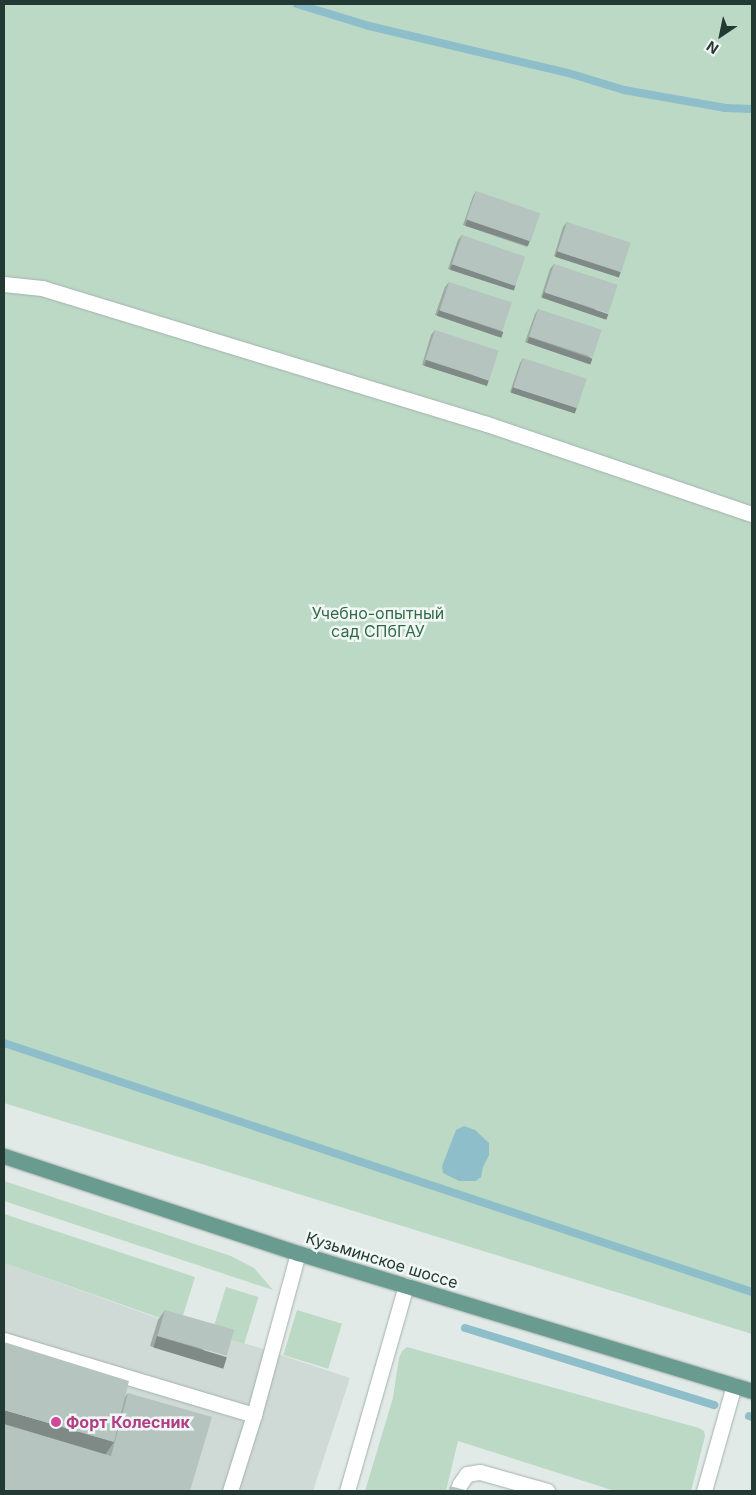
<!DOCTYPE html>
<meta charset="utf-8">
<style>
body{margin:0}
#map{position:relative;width:756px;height:1495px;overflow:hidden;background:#e1eae6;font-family:Inter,sans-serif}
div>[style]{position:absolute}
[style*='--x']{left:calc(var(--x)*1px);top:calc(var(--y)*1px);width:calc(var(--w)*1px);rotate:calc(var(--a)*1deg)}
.built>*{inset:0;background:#cfd9d5}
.green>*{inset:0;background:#bcd9c5;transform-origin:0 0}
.water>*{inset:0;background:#8ebeca}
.stream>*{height:8px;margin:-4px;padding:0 4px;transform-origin:4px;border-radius:4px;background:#8ebeca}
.roads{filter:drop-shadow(0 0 1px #a4b1ad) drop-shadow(0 0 1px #a4b1ad)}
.minor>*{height:15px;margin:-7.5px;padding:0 7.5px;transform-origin:7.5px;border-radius:7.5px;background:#fff}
.major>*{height:15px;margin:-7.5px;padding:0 7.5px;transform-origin:7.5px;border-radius:7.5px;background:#6a9b90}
.wall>*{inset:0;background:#9da9a4}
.shaded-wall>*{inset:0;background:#7f8986;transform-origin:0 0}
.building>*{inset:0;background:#b6c4bf;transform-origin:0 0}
.dots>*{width:14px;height:14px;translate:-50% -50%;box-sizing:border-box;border:2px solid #f1f7f4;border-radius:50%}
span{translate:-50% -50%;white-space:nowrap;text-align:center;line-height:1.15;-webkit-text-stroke:5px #f1f7f4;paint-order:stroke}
.park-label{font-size:16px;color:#326b4a}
.street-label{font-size:16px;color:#233934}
.hotel-label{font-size:16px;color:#b23c85;font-weight:700}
.left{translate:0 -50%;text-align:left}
.frame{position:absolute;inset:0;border:5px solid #233934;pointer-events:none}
.north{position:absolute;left:696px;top:10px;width:50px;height:50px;-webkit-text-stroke:4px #f1f7f4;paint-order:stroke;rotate:214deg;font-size:14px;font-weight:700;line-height:20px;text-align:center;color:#233934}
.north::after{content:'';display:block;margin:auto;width:18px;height:22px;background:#233934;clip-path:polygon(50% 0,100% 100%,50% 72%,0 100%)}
</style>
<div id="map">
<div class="built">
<i style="clip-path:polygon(4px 1263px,160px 1319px,260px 1348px,350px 1378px,313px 1491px,4px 1491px)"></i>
</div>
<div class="green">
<i style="clip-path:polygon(4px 4px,752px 4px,752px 1334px,4px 1103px)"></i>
<i style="clip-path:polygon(4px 1181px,231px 1256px,254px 1268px,273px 1290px,4px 1201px)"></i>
<i style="clip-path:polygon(4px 1214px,195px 1277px,180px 1325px,4px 1263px)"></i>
<i style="left:226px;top:1287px;width:34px;height:49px;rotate:17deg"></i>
<i style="left:297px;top:1310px;width:47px;height:47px;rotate:17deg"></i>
<i style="clip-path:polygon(407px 1347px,699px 1428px,704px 1431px,705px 1436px,691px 1491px,615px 1491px,458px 1441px,446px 1491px,365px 1491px,393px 1398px,399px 1358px,402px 1351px)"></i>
</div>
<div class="water">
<i style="clip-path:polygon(464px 1126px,475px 1130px,489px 1143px,489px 1155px,483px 1167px,481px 1177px,476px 1181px,459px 1181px,443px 1173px,442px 1166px,456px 1130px)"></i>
</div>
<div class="stream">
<i style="--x:297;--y:4;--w:75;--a:17"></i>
<i style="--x:369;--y:26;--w:204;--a:13.3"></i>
<i style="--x:568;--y:73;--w:59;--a:16.9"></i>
<i style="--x:624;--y:90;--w:103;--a:10.1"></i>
<i style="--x:725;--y:108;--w:27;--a:2"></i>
<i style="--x:4;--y:1043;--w:788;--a:18.41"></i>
<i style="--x:465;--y:1328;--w:261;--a:17.2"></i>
<i style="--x:749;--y:1416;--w:3;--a:18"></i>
</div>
<div class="roads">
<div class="minor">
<i style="--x:4;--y:284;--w:38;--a:6"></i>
<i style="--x:42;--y:288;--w:465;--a:17"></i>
<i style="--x:487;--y:424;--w:280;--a:18.8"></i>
<i style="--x:4;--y:1340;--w:261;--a:16.7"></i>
<i style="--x:230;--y:1491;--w:80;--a:-72.5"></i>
<i style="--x:254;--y:1415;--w:168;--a:-74.8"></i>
<i style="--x:347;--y:1491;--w:214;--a:-74"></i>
<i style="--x:457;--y:1491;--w:8;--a:-67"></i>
<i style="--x:460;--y:1484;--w:12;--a:-55"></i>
<i style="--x:467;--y:1474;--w:13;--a:-9"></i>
<i style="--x:480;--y:1472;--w:70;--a:15.8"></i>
<i style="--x:704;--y:1491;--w:110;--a:-74.2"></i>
</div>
<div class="major">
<i style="--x:4;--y:1156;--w:310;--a:18.3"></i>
<i style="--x:298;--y:1253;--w:475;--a:16.9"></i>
</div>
</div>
<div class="wall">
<i style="clip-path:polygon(476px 191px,530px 241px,527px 247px,463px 225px,473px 196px)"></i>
<i style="clip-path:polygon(567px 222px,621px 272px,618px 277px,554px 256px,563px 227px)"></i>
<i style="clip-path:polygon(462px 235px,512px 290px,448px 269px,458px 240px)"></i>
<i style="clip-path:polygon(554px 264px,604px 319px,541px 297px,550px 269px)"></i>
<i style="clip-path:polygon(449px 282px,503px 332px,499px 337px,435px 315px,445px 287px)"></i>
<i style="clip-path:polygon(538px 309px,592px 359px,589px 364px,525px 342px,535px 314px)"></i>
<i style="clip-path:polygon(435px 330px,486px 385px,422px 365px,431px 335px)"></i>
<i style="clip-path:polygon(523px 358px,574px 413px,510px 392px,520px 363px)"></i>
<i style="clip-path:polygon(165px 1310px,220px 1367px,150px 1346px,158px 1320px)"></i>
<i style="clip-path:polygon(128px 1393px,190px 1491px,4px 1491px,125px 1397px)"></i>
</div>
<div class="shaded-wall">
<i style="left:467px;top:220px;width:66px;height:6px;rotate:18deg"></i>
<i style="left:557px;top:251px;width:67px;height:6px;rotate:18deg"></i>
<i style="left:452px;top:264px;width:67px;height:6px;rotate:18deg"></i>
<i style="left:544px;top:292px;width:68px;height:6px;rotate:19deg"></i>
<i style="left:439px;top:310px;width:68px;height:6px;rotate:19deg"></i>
<i style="left:529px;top:337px;width:67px;height:6px;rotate:19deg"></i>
<i style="left:426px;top:360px;width:66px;height:6px;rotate:18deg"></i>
<i style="left:513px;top:387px;width:67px;height:6px;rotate:18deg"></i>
<i style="left:157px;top:1336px;width:73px;height:12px;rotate:17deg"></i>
<i style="clip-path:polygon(4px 1410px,114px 1442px,97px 1466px,4px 1439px)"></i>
</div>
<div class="building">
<i style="left:476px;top:191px;width:68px;height:30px;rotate:19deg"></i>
<i style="left:567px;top:222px;width:67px;height:31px;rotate:18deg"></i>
<i style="left:462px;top:235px;width:67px;height:31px;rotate:19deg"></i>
<i style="left:554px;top:264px;width:67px;height:30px;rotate:18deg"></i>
<i style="left:449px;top:282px;width:66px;height:30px;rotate:18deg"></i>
<i style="left:538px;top:309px;width:67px;height:29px;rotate:18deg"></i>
<i style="left:435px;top:330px;width:67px;height:31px;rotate:18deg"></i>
<i style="left:523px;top:358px;width:67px;height:31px;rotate:18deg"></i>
<i style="left:165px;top:1310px;width:72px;height:27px;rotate:16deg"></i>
<i style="clip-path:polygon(4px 1342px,129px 1381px,114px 1442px,4px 1410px)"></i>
<i style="clip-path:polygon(128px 1393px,212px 1417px,190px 1491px,4px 1491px,4px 1424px,111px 1456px)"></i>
<i style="clip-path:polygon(450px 1486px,469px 1491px,449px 1491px)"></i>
</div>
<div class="dots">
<i style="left:56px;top:1422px;background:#d1479c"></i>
</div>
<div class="park-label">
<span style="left:378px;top:622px">Учебно-опытный<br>сад СПбГАУ</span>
</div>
<div class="street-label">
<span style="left:382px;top:1260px;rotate:17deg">Кузьминское шоссе</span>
</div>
<div class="hotel-label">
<span class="left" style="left:66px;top:1422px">Форт Колесник</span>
</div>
<div class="frame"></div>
<div class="north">N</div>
</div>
